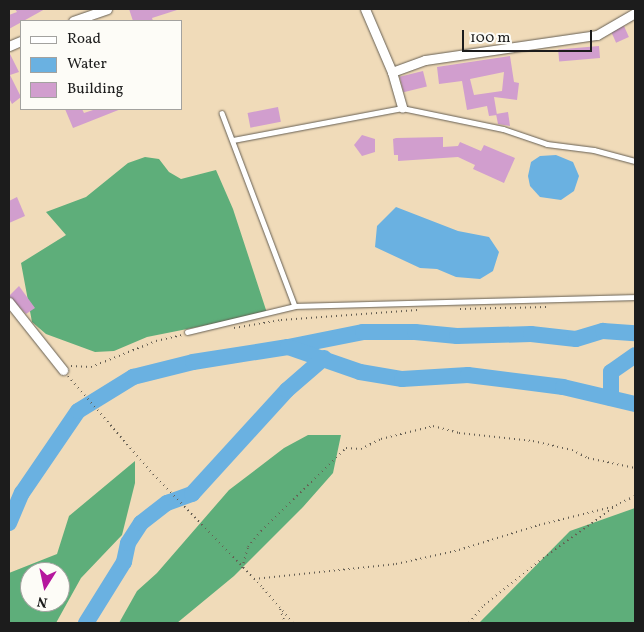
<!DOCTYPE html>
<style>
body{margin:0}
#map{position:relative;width:644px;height:632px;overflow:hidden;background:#f0dbb9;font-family:Vollkorn,serif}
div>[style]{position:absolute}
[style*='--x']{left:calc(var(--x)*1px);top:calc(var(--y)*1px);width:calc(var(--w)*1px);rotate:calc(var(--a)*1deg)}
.forest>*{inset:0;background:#5eae7a}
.water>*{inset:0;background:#6ab1e1}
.river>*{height:16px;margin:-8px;padding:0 8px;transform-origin:8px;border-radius:8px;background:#6ab1e1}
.building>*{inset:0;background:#d19ece;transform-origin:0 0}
.path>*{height:2px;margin-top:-1px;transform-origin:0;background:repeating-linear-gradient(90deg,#665f53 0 1px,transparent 0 5px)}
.roads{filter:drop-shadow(0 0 1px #665f53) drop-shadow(0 0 1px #665f53)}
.service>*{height:4.5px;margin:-2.25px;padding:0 2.25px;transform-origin:2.25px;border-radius:2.25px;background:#fff}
.minor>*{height:9px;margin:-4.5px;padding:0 4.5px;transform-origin:4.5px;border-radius:4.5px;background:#fff}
span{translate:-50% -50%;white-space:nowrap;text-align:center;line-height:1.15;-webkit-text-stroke:5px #fdfcf7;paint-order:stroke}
.frame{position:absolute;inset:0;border:10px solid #1c1c1c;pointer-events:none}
.legend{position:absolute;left:20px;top:20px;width:162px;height:90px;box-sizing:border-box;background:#fdfcf7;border:1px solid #a3a29f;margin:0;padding:6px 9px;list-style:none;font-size:15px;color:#1c1c1c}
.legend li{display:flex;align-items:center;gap:10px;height:25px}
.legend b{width:25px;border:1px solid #a3a29f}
.north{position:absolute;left:20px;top:562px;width:50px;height:50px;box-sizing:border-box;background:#fdfcf7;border:1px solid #a3a29f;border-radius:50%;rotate:190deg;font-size:14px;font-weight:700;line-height:20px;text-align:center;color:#1c1c1c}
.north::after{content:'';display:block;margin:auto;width:18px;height:22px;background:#b5179e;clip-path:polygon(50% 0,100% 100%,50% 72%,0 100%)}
.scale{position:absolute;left:462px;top:30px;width:130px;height:22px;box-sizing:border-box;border:2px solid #1c1c1c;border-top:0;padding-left:6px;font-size:15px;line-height:18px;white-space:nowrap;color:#1c1c1c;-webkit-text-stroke:4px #fdfcf7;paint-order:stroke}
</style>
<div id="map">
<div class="forest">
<i style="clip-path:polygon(145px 157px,159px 159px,169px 172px,181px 179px,216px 170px,233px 209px,267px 313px,147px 337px,114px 351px,95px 352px,46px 334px,32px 322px,21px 263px,66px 235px,46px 212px,86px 197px,128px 163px)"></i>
<i style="clip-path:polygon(308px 435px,341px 435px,333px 473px,303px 507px,234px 576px,177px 623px,119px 623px,137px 591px,157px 573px,229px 490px,284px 448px)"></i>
<i style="clip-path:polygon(evenodd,135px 461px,135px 483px,122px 535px,81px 578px,56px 623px,9px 623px,9px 573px,57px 554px,69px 516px,135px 461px,30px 572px,60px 572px,60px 602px,30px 602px,30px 572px)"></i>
<i style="clip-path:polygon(635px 508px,635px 623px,479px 623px,570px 531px)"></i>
</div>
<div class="water">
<i style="clip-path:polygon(556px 155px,573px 162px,579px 176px,574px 191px,561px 200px,540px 197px,530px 186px,528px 176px,531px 162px,540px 156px)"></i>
<i style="clip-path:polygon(396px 207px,458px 231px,489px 237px,499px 252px,493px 271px,480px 279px,456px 277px,437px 269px,420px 268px,375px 247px,377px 226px)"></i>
</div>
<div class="river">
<i style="--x:288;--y:347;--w:76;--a:-11.3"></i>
<i style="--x:363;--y:332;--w:52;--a:0"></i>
<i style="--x:415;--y:332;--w:42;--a:5.4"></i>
<i style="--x:457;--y:336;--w:74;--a:-1.5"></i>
<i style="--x:531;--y:334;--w:45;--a:6.3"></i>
<i style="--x:576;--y:339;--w:28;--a:-17"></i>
<i style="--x:603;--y:331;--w:32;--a:4"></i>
<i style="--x:611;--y:398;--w:26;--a:-90"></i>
<i style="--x:611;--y:372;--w:29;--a:-35"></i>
<i style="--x:9;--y:523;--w:33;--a:-67"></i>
<i style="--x:22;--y:493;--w:99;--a:-55.7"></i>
<i style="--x:78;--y:411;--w:65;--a:-31.7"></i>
<i style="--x:133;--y:377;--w:62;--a:-14"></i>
<i style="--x:193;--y:362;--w:96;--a:-9"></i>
<i style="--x:288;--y:347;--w:76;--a:19.1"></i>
<i style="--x:360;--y:372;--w:43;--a:9.5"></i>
<i style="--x:402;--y:379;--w:66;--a:-3.5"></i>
<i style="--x:468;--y:375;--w:96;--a:7.2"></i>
<i style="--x:563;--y:387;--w:74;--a:13.3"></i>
<i style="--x:86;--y:623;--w:72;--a:-58.1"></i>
<i style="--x:124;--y:562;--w:19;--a:-78"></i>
<i style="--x:128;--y:543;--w:24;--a:-57"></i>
<i style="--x:141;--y:523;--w:33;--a:-38"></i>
<i style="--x:167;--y:503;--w:27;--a:-20"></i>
<i style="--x:192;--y:494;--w:141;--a:-47.6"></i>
<i style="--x:287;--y:390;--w:49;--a:-40.9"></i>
</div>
<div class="building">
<i style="clip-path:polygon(15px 9px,45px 9px,9px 29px,9px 15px,17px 12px)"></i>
<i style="clip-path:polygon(129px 9px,176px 9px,177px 10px,152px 18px,153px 21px,133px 21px)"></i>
<i style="left:624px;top:26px;width:12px;height:14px;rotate:66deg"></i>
<i style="left:599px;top:46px;width:12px;height:41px;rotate:85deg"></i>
<i style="clip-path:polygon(9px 52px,19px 72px,10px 75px,21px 97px,12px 104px,9px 98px)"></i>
<i style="clip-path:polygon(evenodd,510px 56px,514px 82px,519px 83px,517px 100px,494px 97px,497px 115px,489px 116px,487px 106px,467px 110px,462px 81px,439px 84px,437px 67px,510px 56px,504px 72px,502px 91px,474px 95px,470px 79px,504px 72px)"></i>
<i style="left:423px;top:71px;width:16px;height:24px;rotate:76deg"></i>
<i style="left:278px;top:107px;width:15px;height:31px;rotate:79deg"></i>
<i style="clip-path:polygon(65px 109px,82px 109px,84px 113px,96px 109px,121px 109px,73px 128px)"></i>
<i style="clip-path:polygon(508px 112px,510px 126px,498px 124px,496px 114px)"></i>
<i style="clip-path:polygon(362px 135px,375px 139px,375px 152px,362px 156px,354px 145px)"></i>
<i style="clip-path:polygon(443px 137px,443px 147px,458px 146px,460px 142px,481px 151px,484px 145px,515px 158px,504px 183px,473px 169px,475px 165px,458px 157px,398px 161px,398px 155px,394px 155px,393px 139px,396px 138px)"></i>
<i style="clip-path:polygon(17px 197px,25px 216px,9px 223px,9px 201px)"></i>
<i style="clip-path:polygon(19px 286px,35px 308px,26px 314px,9px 296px)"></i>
</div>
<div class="path">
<i style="--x:460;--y:309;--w:86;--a:-1.3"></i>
<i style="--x:234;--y:328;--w:48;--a:-9.7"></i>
<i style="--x:281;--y:320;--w:137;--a:-4.2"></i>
<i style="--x:71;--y:366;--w:20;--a:3"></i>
<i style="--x:91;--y:367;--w:70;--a:-21.8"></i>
<i style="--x:156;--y:341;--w:27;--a:-13"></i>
<i style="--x:68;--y:376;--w:130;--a:49.1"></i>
<i style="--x:153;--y:474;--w:158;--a:46"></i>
<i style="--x:263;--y:588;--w:46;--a:49.4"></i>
<i style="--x:242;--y:568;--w:22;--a:-74"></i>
<i style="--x:248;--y:547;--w:21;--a:-51"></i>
<i style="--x:261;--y:531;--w:119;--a:-44.3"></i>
<i style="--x:346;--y:448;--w:15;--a:4"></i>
<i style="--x:361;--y:449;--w:22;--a:-27"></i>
<i style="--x:381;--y:439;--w:54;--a:-14"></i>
<i style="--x:433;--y:426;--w:27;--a:15"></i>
<i style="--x:459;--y:433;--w:74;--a:6.2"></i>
<i style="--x:533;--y:441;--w:40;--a:13"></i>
<i style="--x:572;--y:450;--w:18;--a:27"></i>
<i style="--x:588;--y:458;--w:48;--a:12"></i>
<i style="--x:254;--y:579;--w:143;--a:-6"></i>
<i style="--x:396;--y:564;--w:65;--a:-12.5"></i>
<i style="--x:459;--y:550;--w:84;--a:-17.4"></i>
<i style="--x:539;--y:525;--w:79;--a:-13.9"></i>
<i style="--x:280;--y:609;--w:15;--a:70"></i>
<i style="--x:469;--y:623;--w:23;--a:-50"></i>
<i style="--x:484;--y:605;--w:75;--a:-38.5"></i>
<i style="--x:543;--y:558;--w:95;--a:-35.5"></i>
<i style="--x:620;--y:503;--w:17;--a:-25"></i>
</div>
<div class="roads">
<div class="service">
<i style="--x:222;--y:113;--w:206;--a:69.3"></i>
<i style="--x:233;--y:140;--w:172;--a:-10.7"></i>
<i style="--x:402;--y:108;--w:103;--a:11.7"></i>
<i style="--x:503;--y:129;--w:46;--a:18.8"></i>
<i style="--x:547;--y:144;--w:47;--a:7.3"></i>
<i style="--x:594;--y:150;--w:42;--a:15"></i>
<i style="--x:187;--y:332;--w:111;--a:-13.5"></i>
<i style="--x:295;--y:306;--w:340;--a:-1.5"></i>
</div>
<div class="minor">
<i style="--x:365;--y:9;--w:69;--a:66.8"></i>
<i style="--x:392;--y:72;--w:37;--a:74"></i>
<i style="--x:73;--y:21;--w:36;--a:-19"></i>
<i style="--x:9;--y:46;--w:13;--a:-23"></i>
<i style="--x:392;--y:72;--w:35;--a:-20"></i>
<i style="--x:425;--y:60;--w:174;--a:-8.3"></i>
<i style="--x:597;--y:35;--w:44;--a:-30.1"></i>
<i style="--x:9;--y:302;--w:87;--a:51.5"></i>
</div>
</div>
<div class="frame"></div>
<ul class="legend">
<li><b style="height:6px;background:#fff"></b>Road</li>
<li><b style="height:14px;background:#6ab1e1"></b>Water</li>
<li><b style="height:14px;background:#d19ece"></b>Building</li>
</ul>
<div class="north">N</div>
<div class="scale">100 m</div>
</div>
